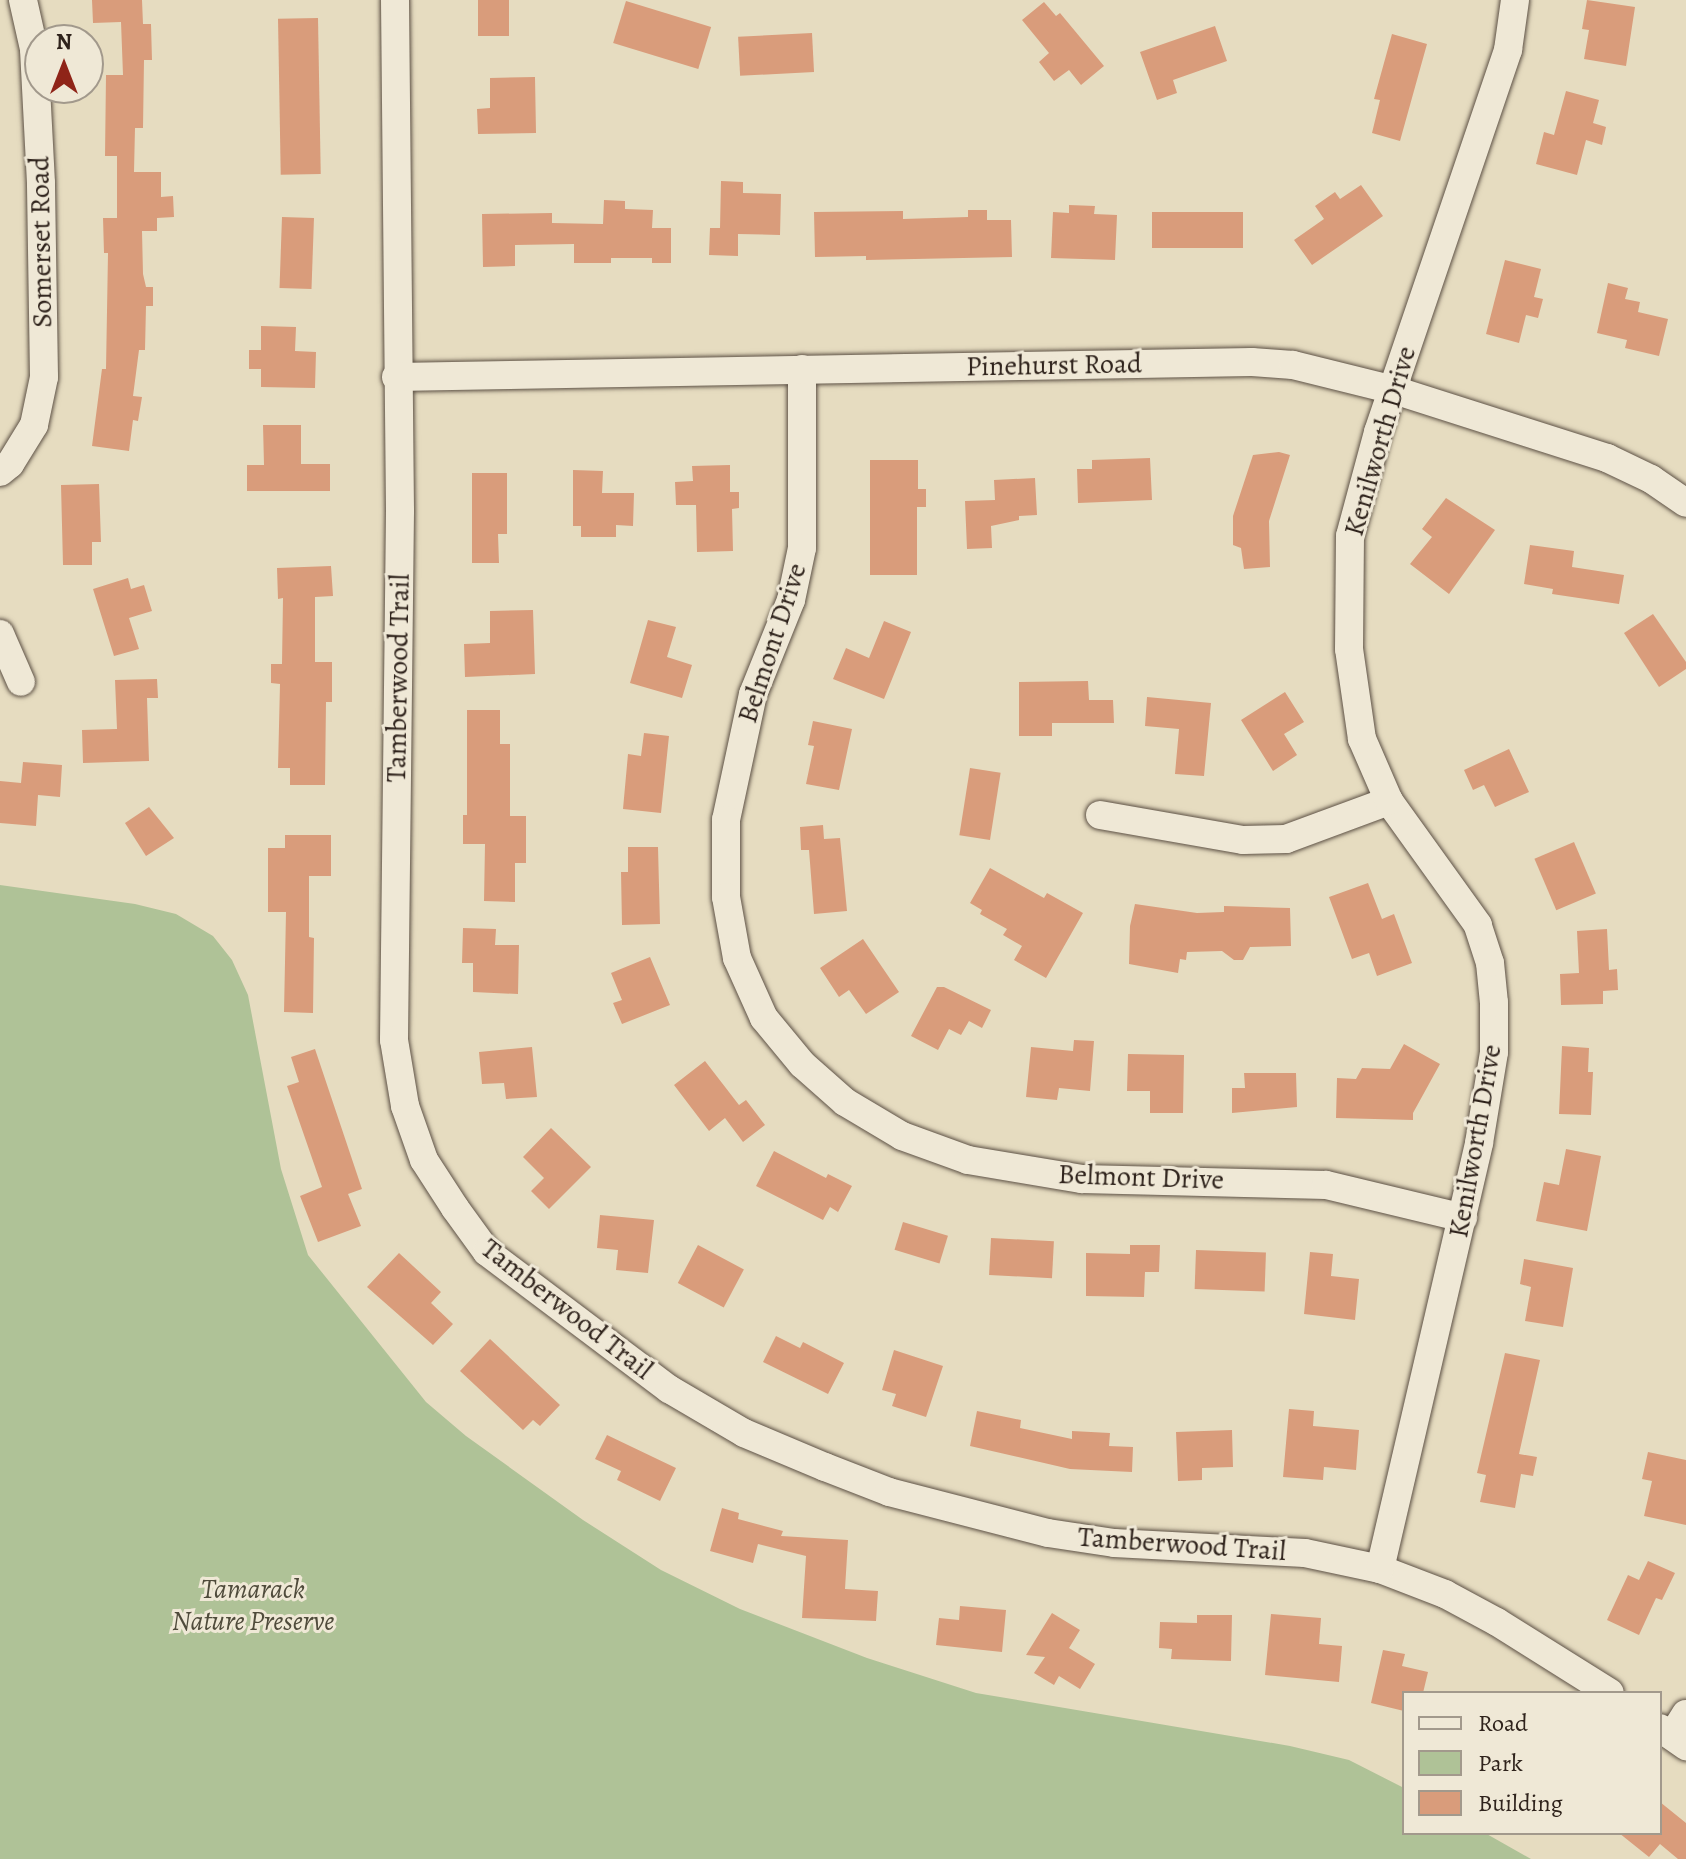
<!DOCTYPE html>
<style>
body{margin:0}
#map{position:relative;width:1686px;height:1859px;overflow:hidden;background:#e6dcc0;font-family:Alegreya,serif}
div>[style]{position:absolute}
[style*='--x']{left:calc(var(--x)*1px);top:calc(var(--y)*1px);width:calc(var(--w)*1px);rotate:calc(var(--a)*1deg)}
.green>*{inset:0;background:#afc297}
.building>*{inset:0;background:#d99c7b;transform-origin:0 0}
.roads{filter:drop-shadow(0 0 2px #5d5145) drop-shadow(0 0 2px #5d5145)}
.street>*{height:28px;margin:-14px;padding:0 14px;transform-origin:14px;border-radius:14px;background:#efe8d6}
span{translate:-50% -50%;white-space:nowrap;text-align:center;line-height:1.15;-webkit-text-stroke:6px #efe8d6;paint-order:stroke}
.street-label{font-size:28px;color:#2f231c}
.park-label{font-size:28px;color:#4f4b3b;font-style:italic}
.legend{position:absolute;left:1402px;top:1691px;width:260px;height:144px;box-sizing:border-box;background:#efe8d6;border:2px solid #a2998c;margin:0;padding:10px 14px;list-style:none;font-size:24px;color:#2f231c}
.legend li{display:flex;align-items:center;gap:16px;height:40px}
.legend b{width:40px;border:2px solid #a2998c}
.north{position:absolute;left:24px;top:24px;width:80px;height:80px;box-sizing:border-box;background:#efe8d6;border:2px solid #a2998c;border-radius:50%;rotate:0deg;font-size:22px;font-weight:700;line-height:32px;text-align:center;color:#2f231c}
.north::after{content:'';display:block;margin:auto;width:28px;height:36px;background:#8f2418;clip-path:polygon(50% 0,100% 100%,50% 72%,0 100%)}
</style>
<div id="map">
<div class="green">
<i style="clip-path:polygon(0 885px,135px 904px,176px 914px,213px 936px,232px 960px,248px 995px,281px 1169px,308px 1255px,426px 1402px,466px 1436px,583px 1520px,661px 1570px,740px 1609px,867px 1658px,976px 1693px,1290px 1746px,1349px 1760px,1404px 1788px,1404px 1833px,1485px 1833px,1531px 1859px,0 1859px)"></i>
</div>
<div class="building">
<i style="clip-path:polygon(92px 0,142px 0,143px 24px,151px 24px,152px 60px,144px 60px,143px 128px,135px 128px,134px 172px,161px 172px,161px 197px,173px 196px,174px 217px,157px 218px,157px 231px,142px 231px,143px 274px,146px 287px,153px 287px,153px 306px,146px 306px,145px 350px,139px 350px,133px 396px,142px 397px,138px 421px,133px 420px,129px 451px,92px 446px,102px 369px,106px 369px,108px 253px,104px 253px,103px 218px,117px 218px,117px 156px,105px 156px,106px 75px,123px 75px,121px 22px,93px 23px)"></i>
<i style="left:478px;top:0;width:31px;height:36px"></i>
<i style="clip-path:polygon(1587px 0,1635px 7px,1626px 66px,1584px 59px,1589px 30px,1582px 29px)"></i>
<i style="left:626px;top:1px;width:89px;height:44px;rotate:17deg"></i>
<i style="clip-path:polygon(1044px 2px,1056px 16px,1060px 13px,1104px 66px,1081px 85px,1069px 70px,1054px 81px,1039px 62px,1049px 53px,1022px 20px)"></i>
<i style="left:318px;top:18px;width:156px;height:40px;rotate:89deg"></i>
<i style="clip-path:polygon(1215px 26px,1227px 61px,1173px 80px,1177px 93px,1157px 100px,1140px 52px)"></i>
<i style="left:812px;top:33px;width:39px;height:74px;rotate:87deg"></i>
<i style="clip-path:polygon(1392px 34px,1427px 44px,1400px 141px,1372px 133px,1380px 100px,1374px 99px)"></i>
<i style="clip-path:polygon(535px 77px,536px 133px,478px 134px,477px 109px,490px 108px,490px 78px)"></i>
<i style="clip-path:polygon(1566px 91px,1599px 100px,1593px 123px,1606px 127px,1602px 145px,1586px 140px,1577px 175px,1536px 164px,1544px 132px,1554px 135px)"></i>
<i style="clip-path:polygon(721px 181px,743px 182px,743px 193px,781px 194px,780px 235px,738px 234px,738px 256px,709px 255px,710px 228px,720px 228px)"></i>
<i style="clip-path:polygon(1361px 185px,1383px 216px,1312px 265px,1294px 240px,1324px 219px,1315px 206px,1335px 192px,1340px 199px)"></i>
<i style="clip-path:polygon(604px 200px,625px 201px,625px 209px,653px 210px,652px 228px,671px 228px,671px 263px,652px 263px,652px 258px,611px 258px,611px 263px,574px 263px,574px 244px,515px 245px,515px 266px,483px 267px,482px 214px,552px 213px,552px 223px,603px 224px)"></i>
<i style="clip-path:polygon(1069px 205px,1095px 206px,1094px 214px,1117px 215px,1115px 260px,1051px 258px,1053px 212px,1069px 213px)"></i>
<i style="clip-path:polygon(968px 210px,987px 210px,987px 220px,1011px 220px,1012px 257px,866px 260px,866px 256px,815px 257px,814px 212px,903px 211px,903px 219px,968px 217px)"></i>
<i style="left:1152px;top:212px;width:91px;height:36px"></i>
<i style="left:282px;top:217px;width:32px;height:71px;rotate:2deg"></i>
<i style="clip-path:polygon(1505px 260px,1541px 269px,1534px 297px,1543px 299px,1538px 318px,1526px 315px,1519px 343px,1486px 334px)"></i>
<i style="clip-path:polygon(1608px 283px,1628px 288px,1625px 299px,1640px 302px,1638px 312px,1668px 319px,1659px 356px,1625px 348px,1627px 340px,1597px 333px)"></i>
<i style="clip-path:polygon(261px 326px,296px 327px,295px 351px,316px 352px,315px 388px,261px 387px,261px 369px,249px 369px,249px 350px,261px 350px)"></i>
<i style="clip-path:polygon(263px 425px,301px 425px,301px 464px,330px 464px,330px 491px,247px 491px,247px 465px,264px 465px)"></i>
<i style="clip-path:polygon(1279px 452px,1290px 455px,1269px 521px,1270px 567px,1244px 569px,1241px 548px,1233px 545px,1233px 516px,1253px 455px)"></i>
<i style="clip-path:polygon(1150px 458px,1152px 500px,1078px 503px,1077px 469px,1092px 469px,1092px 460px)"></i>
<i style="clip-path:polygon(870px 460px,918px 460px,918px 489px,926px 489px,926px 507px,917px 507px,917px 575px,870px 575px)"></i>
<i style="clip-path:polygon(730px 465px,730px 492px,739px 492px,739px 508px,732px 509px,733px 551px,697px 552px,696px 505px,676px 505px,675px 482px,693px 481px,692px 466px)"></i>
<i style="clip-path:polygon(573px 470px,603px 471px,602px 493px,634px 493px,633px 526px,616px 525px,616px 537px,581px 537px,581px 526px,573px 526px)"></i>
<i style="clip-path:polygon(472px 473px,507px 473px,507px 534px,498px 534px,499px 563px,472px 563px)"></i>
<i style="clip-path:polygon(1035px 478px,1037px 515px,1019px 516px,1019px 520px,991px 526px,992px 548px,967px 549px,965px 501px,995px 500px,994px 480px)"></i>
<i style="clip-path:polygon(99px 484px,101px 542px,92px 542px,92px 565px,63px 565px,61px 485px)"></i>
<i style="clip-path:polygon(1446px 498px,1495px 530px,1449px 594px,1410px 564px,1432px 537px,1422px 529px)"></i>
<i style="clip-path:polygon(1530px 545px,1574px 551px,1572px 567px,1624px 575px,1619px 604px,1552px 594px,1553px 589px,1524px 584px)"></i>
<i style="clip-path:polygon(331px 566px,333px 596px,315px 597px,315px 662px,332px 662px,332px 702px,326px 702px,325px 785px,290px 785px,290px 768px,278px 768px,280px 684px,271px 683px,271px 664px,282px 664px,283px 598px,278px 599px,277px 568px)"></i>
<i style="clip-path:polygon(128px 578px,131px 589px,144px 585px,152px 611px,129px 618px,139px 649px,114px 656px,93px 589px)"></i>
<i style="clip-path:polygon(533px 610px,535px 674px,465px 677px,464px 644px,490px 643px,490px 611px)"></i>
<i style="clip-path:polygon(1653px 614px,1686px 662px,1686px 669px,1659px 687px,1624px 633px)"></i>
<i style="clip-path:polygon(648px 620px,676px 627px,667px 657px,692px 665px,682px 698px,630px 683px)"></i>
<i style="clip-path:polygon(884px 621px,911px 632px,884px 699px,833px 679px,846px 648px,869px 658px)"></i>
<i style="clip-path:polygon(157px 679px,158px 698px,147px 698px,149px 761px,83px 763px,82px 730px,117px 729px,115px 680px)"></i>
<i style="clip-path:polygon(1088px 681px,1089px 700px,1113px 700px,1114px 723px,1052px 723px,1052px 736px,1019px 736px,1019px 682px)"></i>
<i style="clip-path:polygon(1285px 692px,1304px 722px,1284px 734px,1297px 755px,1273px 771px,1241px 720px)"></i>
<i style="clip-path:polygon(1147px 697px,1211px 703px,1204px 776px,1175px 774px,1179px 729px,1145px 726px)"></i>
<i style="clip-path:polygon(467px 710px,500px 710px,500px 744px,510px 744px,510px 816px,526px 816px,526px 863px,515px 863px,515px 902px,484px 901px,485px 844px,463px 844px,463px 815px,467px 815px)"></i>
<i style="clip-path:polygon(813px 721px,852px 729px,839px 790px,806px 784px,814px 746px,808px 745px)"></i>
<i style="clip-path:polygon(644px 733px,669px 736px,661px 813px,623px 809px,628px 754px,641px 756px)"></i>
<i style="clip-path:polygon(1509px 749px,1529px 792px,1495px 807px,1484px 785px,1473px 790px,1464px 770px)"></i>
<i style="clip-path:polygon(23px 762px,62px 765px,60px 797px,38px 795px,36px 826px,0 823px,0 781px,21px 783px)"></i>
<i style="left:970px;top:768px;width:31px;height:68px;rotate:9deg"></i>
<i style="clip-path:polygon(149px 807px,174px 838px,146px 856px,125px 823px)"></i>
<i style="clip-path:polygon(823px 825px,824px 839px,840px 838px,847px 911px,814px 914px,809px 850px,801px 850px,800px 827px)"></i>
<i style="clip-path:polygon(285px 835px,331px 835px,331px 876px,309px 876px,309px 937px,314px 938px,313px 1013px,284px 1012px,286px 912px,268px 912px,268px 848px,285px 848px)"></i>
<i style="left:1574px;top:842px;width:56px;height:43px;rotate:67deg"></i>
<i style="clip-path:polygon(628px 847px,658px 847px,660px 924px,622px 925px,621px 872px,628px 872px)"></i>
<i style="clip-path:polygon(990px 868px,1044px 898px,1047px 893px,1083px 913px,1046px 978px,1014px 960px,1022px 946px,1003px 935px,1007px 929px,980px 914px,982px 910px,970px 903px)"></i>
<i style="clip-path:polygon(1368px 883px,1382px 919px,1394px 914px,1412px 963px,1377px 976px,1369px 953px,1352px 959px,1329px 897px)"></i>
<i style="clip-path:polygon(1135px 904px,1197px 913px,1224px 912px,1224px 906px,1290px 908px,1291px 946px,1250px 947px,1243px 960px,1234px 960px,1222px 951px,1187px 952px,1186px 960px,1180px 959px,1178px 973px,1129px 964px,1130px 926px)"></i>
<i style="clip-path:polygon(463px 928px,496px 929px,495px 945px,519px 945px,518px 994px,473px 992px,473px 963px,462px 963px)"></i>
<i style="clip-path:polygon(1607px 929px,1609px 970px,1617px 969px,1618px 990px,1603px 991px,1603px 1004px,1561px 1005px,1560px 974px,1579px 973px,1577px 931px)"></i>
<i style="clip-path:polygon(863px 939px,899px 992px,866px 1014px,849px 990px,839px 997px,820px 968px)"></i>
<i style="clip-path:polygon(650px 957px,670px 1005px,622px 1024px,613px 1003px,622px 1000px,611px 973px)"></i>
<i style="clip-path:polygon(937px 987px,944px 987px,991px 1010px,982px 1028px,969px 1021px,961px 1035px,949px 1029px,938px 1050px,911px 1036px)"></i>
<i style="clip-path:polygon(1074px 1040px,1094px 1041px,1090px 1091px,1059px 1088px,1057px 1100px,1026px 1097px,1031px 1047px,1073px 1051px)"></i>
<i style="clip-path:polygon(1404px 1044px,1440px 1064px,1413px 1113px,1413px 1120px,1336px 1118px,1337px 1078px,1356px 1079px,1362px 1068px,1390px 1069px)"></i>
<i style="clip-path:polygon(1562px 1046px,1589px 1048px,1588px 1072px,1593px 1072px,1591px 1115px,1559px 1114px)"></i>
<i style="clip-path:polygon(532px 1047px,537px 1097px,506px 1099px,504px 1083px,482px 1084px,479px 1052px)"></i>
<i style="clip-path:polygon(315px 1049px,362px 1189px,348px 1194px,361px 1226px,318px 1242px,300px 1196px,322px 1187px,287px 1086px,299px 1082px,291px 1057px)"></i>
<i style="clip-path:polygon(1128px 1054px,1184px 1055px,1183px 1113px,1150px 1113px,1150px 1091px,1127px 1091px)"></i>
<i style="clip-path:polygon(705px 1061px,739px 1105px,746px 1100px,765px 1125px,743px 1142px,725px 1118px,709px 1131px,674px 1085px)"></i>
<i style="clip-path:polygon(1244px 1073px,1296px 1073px,1297px 1107px,1232px 1113px,1232px 1088px,1245px 1088px)"></i>
<i style="clip-path:polygon(551px 1128px,591px 1167px,549px 1209px,531px 1191px,544px 1178px,523px 1157px)"></i>
<i style="clip-path:polygon(1566px 1149px,1601px 1156px,1587px 1231px,1536px 1221px,1544px 1182px,1559px 1185px)"></i>
<i style="clip-path:polygon(774px 1151px,826px 1178px,828px 1174px,852px 1186px,838px 1212px,830px 1207px,823px 1220px,756px 1186px)"></i>
<i style="clip-path:polygon(600px 1215px,654px 1220px,648px 1273px,616px 1270px,618px 1250px,597px 1248px)"></i>
<i style="left:903px;top:1222px;width:47px;height:29px;rotate:17deg"></i>
<i style="left:991px;top:1238px;width:63px;height:37px;rotate:3deg"></i>
<i style="left:698px;top:1245px;width:52px;height:43px;rotate:28deg"></i>
<i style="clip-path:polygon(1130px 1245px,1160px 1245px,1159px 1272px,1145px 1272px,1144px 1297px,1086px 1296px,1086px 1253px,1130px 1254px)"></i>
<i style="left:1196px;top:1250px;width:70px;height:39px;rotate:2deg"></i>
<i style="clip-path:polygon(1310px 1252px,1333px 1254px,1331px 1276px,1359px 1279px,1355px 1320px,1304px 1314px)"></i>
<i style="clip-path:polygon(399px 1253px,441px 1292px,431px 1303px,453px 1324px,433px 1345px,367px 1287px)"></i>
<i style="clip-path:polygon(1524px 1259px,1573px 1268px,1563px 1327px,1525px 1321px,1531px 1287px,1520px 1284px)"></i>
<i style="clip-path:polygon(776px 1336px,800px 1348px,803px 1342px,844px 1363px,828px 1394px,763px 1362px)"></i>
<i style="clip-path:polygon(490px 1339px,560px 1405px,540px 1426px,533px 1420px,523px 1430px,460px 1371px)"></i>
<i style="clip-path:polygon(894px 1350px,943px 1366px,926px 1417px,892px 1406px,896px 1394px,882px 1390px)"></i>
<i style="clip-path:polygon(1505px 1353px,1540px 1360px,1519px 1454px,1537px 1457px,1533px 1476px,1521px 1474px,1515px 1508px,1480px 1502px,1486px 1475px,1477px 1473px)"></i>
<i style="clip-path:polygon(1289px 1409px,1314px 1411px,1313px 1426px,1359px 1430px,1356px 1470px,1324px 1467px,1323px 1480px,1283px 1477px)"></i>
<i style="clip-path:polygon(977px 1411px,1021px 1420px,1020px 1428px,1072px 1439px,1072px 1431px,1110px 1433px,1109px 1446px,1133px 1447px,1132px 1472px,1070px 1469px,970px 1446px)"></i>
<i style="clip-path:polygon(1232px 1430px,1233px 1467px,1202px 1468px,1202px 1480px,1178px 1481px,1176px 1432px)"></i>
<i style="clip-path:polygon(607px 1435px,676px 1468px,660px 1501px,617px 1480px,621px 1471px,595px 1459px)"></i>
<i style="clip-path:polygon(1648px 1452px,1686px 1460px,1686px 1525px,1644px 1516px,1652px 1481px,1642px 1479px)"></i>
<i style="clip-path:polygon(722px 1508px,739px 1513px,738px 1519px,783px 1531px,781px 1536px,848px 1540px,845px 1589px,878px 1591px,876px 1621px,802px 1618px,806px 1556px,758px 1544px,753px 1563px,710px 1551px)"></i>
<i style="clip-path:polygon(1648px 1561px,1675px 1573px,1662px 1600px,1656px 1598px,1639px 1635px,1607px 1620px,1628px 1575px,1639px 1580px)"></i>
<i style="clip-path:polygon(960px 1606px,1006px 1610px,1002px 1652px,936px 1645px,939px 1618px,959px 1620px)"></i>
<i style="clip-path:polygon(1052px 1613px,1080px 1630px,1069px 1648px,1095px 1664px,1080px 1689px,1059px 1676px,1054px 1685px,1034px 1673px,1045px 1657px,1026px 1655px)"></i>
<i style="clip-path:polygon(1271px 1614px,1321px 1618px,1319px 1644px,1342px 1646px,1339px 1682px,1265px 1675px)"></i>
<i style="clip-path:polygon(1197px 1615px,1232px 1615px,1231px 1661px,1171px 1659px,1172px 1649px,1159px 1648px,1160px 1622px,1197px 1623px)"></i>
<i style="clip-path:polygon(1383px 1650px,1405px 1654px,1402px 1666px,1428px 1672px,1423px 1693px,1404px 1693px,1404px 1711px,1371px 1703px)"></i>
<i style="clip-path:polygon(1660px 1802px,1686px 1823px,1686px 1859px,1678px 1859px,1660px 1844px,1649px 1857px,1619px 1833px,1660px 1833px)"></i>
</div>
<div class="roads">
<div class="street">
<i style="--x:395;--y:0;--w:511;--a:89.44"></i>
<i style="--x:400;--y:511;--w:529;--a:90.65"></i>
<i style="--x:394;--y:1040;--w:67;--a:80.5"></i>
<i style="--x:405;--y:1106;--w:57;--a:70.6"></i>
<i style="--x:424;--y:1160;--w:57;--a:57.1"></i>
<i style="--x:455;--y:1208;--w:54;--a:54"></i>
<i style="--x:487;--y:1252;--w:228;--a:37"></i>
<i style="--x:669;--y:1389;--w:87;--a:30.4"></i>
<i style="--x:744;--y:1433;--w:88;--a:22.8"></i>
<i style="--x:825;--y:1467;--w:69;--a:21.3"></i>
<i style="--x:889;--y:1492;--w:164;--a:14.5"></i>
<i style="--x:1048;--y:1533;--w:67;--a:8.6"></i>
<i style="--x:1114;--y:1543;--w:191;--a:3"></i>
<i style="--x:1305;--y:1553;--w:77;--a:12"></i>
<i style="--x:1380;--y:1569;--w:70;--a:21"></i>
<i style="--x:1445;--y:1594;--w:59;--a:28.3"></i>
<i style="--x:1497;--y:1622;--w:133;--a:32.1"></i>
<i style="--x:802;--y:369;--w:179;--a:90"></i>
<i style="--x:802;--y:548;--w:53;--a:101.9"></i>
<i style="--x:791;--y:600;--w:101;--a:112"></i>
<i style="--x:753;--y:694;--w:129;--a:102.1"></i>
<i style="--x:726;--y:820;--w:77;--a:90"></i>
<i style="--x:726;--y:897;--w:62;--a:79.8"></i>
<i style="--x:737;--y:958;--w:66;--a:65.8"></i>
<i style="--x:764;--y:1018;--w:60;--a:50.4"></i>
<i style="--x:802;--y:1064;--w:57;--a:41.5"></i>
<i style="--x:845;--y:1102;--w:66;--a:30.8"></i>
<i style="--x:902;--y:1136;--w:70;--a:20"></i>
<i style="--x:968;--y:1160;--w:116;--a:9.5"></i>
<i style="--x:1082;--y:1179;--w:244;--a:1.4"></i>
<i style="--x:1326;--y:1185;--w:141;--a:13.5"></i>
<i style="--x:396;--y:377;--w:856;--a:-1"></i>
<i style="--x:1252;--y:362;--w:41;--a:4.2"></i>
<i style="--x:1293;--y:365;--w:104;--a:13.9"></i>
<i style="--x:1394;--y:390;--w:224;--a:17.7"></i>
<i style="--x:1607;--y:458;--w:49;--a:25.5"></i>
<i style="--x:1651;--y:479;--w:42;--a:34.4"></i>
<i style="--x:0;--y:472;--w:13;--a:-39"></i>
<i style="--x:10;--y:464;--w:46;--a:-58.4"></i>
<i style="--x:34;--y:425;--w:49;--a:-78.2"></i>
<i style="--x:44;--y:377;--w:194;--a:-90.9"></i>
<i style="--x:41;--y:183;--w:134;--a:-93"></i>
<i style="--x:34;--y:49;--w:50;--a:-102.7"></i>
<i style="--x:0;--y:634;--w:52;--a:66.4"></i>
<i style="--x:1100;--y:815;--w:145;--a:9.9"></i>
<i style="--x:1243;--y:840;--w:43;--a:-1.3"></i>
<i style="--x:1286;--y:839;--w:110;--a:-20.3"></i>
<i style="--x:1380;--y:1569;--w:437;--a:-76.9"></i>
<i style="--x:1479;--y:1143;--w:92;--a:-80.6"></i>
<i style="--x:1494;--y:1052;--w:49;--a:-90"></i>
<i style="--x:1494;--y:1003;--w:40;--a:-95.7"></i>
<i style="--x:1490;--y:963;--w:40;--a:-108"></i>
<i style="--x:1478;--y:925;--w:153;--a:-125.7"></i>
<i style="--x:1389;--y:801;--w:68;--a:-113.5"></i>
<i style="--x:1362;--y:739;--w:91;--a:-98.2"></i>
<i style="--x:1349;--y:649;--w:113;--a:-89.5"></i>
<i style="--x:1350;--y:536;--w:108;--a:-74.9"></i>
<i style="--x:1378;--y:432;--w:404;--a:-71.2"></i>
<i style="--x:1508;--y:50;--w:50;--a:-82"></i>
<i style="--x:1660;--y:1728;--w:32;--a:35"></i>
<i style="--x:1672;--y:1736;--w:26;--a:-58"></i>
</div>
</div>
<div class="street-label">
<span style="left:41px;top:242px;rotate:-91deg">Somerset Road</span>
<span style="left:1054px;top:365px;rotate:-1deg">Pinehurst Road</span>
<span style="left:1380px;top:441px;rotate:-74deg">Kenilworth Drive</span>
<span style="left:772px;top:643px;rotate:-72deg">Belmont Drive</span>
<span style="left:398px;top:678px;rotate:-89deg">Tamberwood Trail</span>
<span style="left:1475px;top:1141px;rotate:-80deg">Kenilworth Drive</span>
<span style="left:1141px;top:1177px;rotate:2deg">Belmont Drive</span>
<span style="left:567px;top:1309px;rotate:38deg">Tamberwood Trail</span>
<span style="left:1182px;top:1544px;rotate:4deg">Tamberwood Trail</span>
</div>
<div class="park-label">
<span style="left:253px;top:1605px">Tamarack<br>Nature Preserve</span>
</div>
<ul class="legend">
<li><b style="height:10px;background:#efe8d6"></b>Road</li>
<li><b style="height:22px;background:#afc297"></b>Park</li>
<li><b style="height:22px;background:#d99c7b"></b>Building</li>
</ul>
<div class="north">N</div>
</div>
